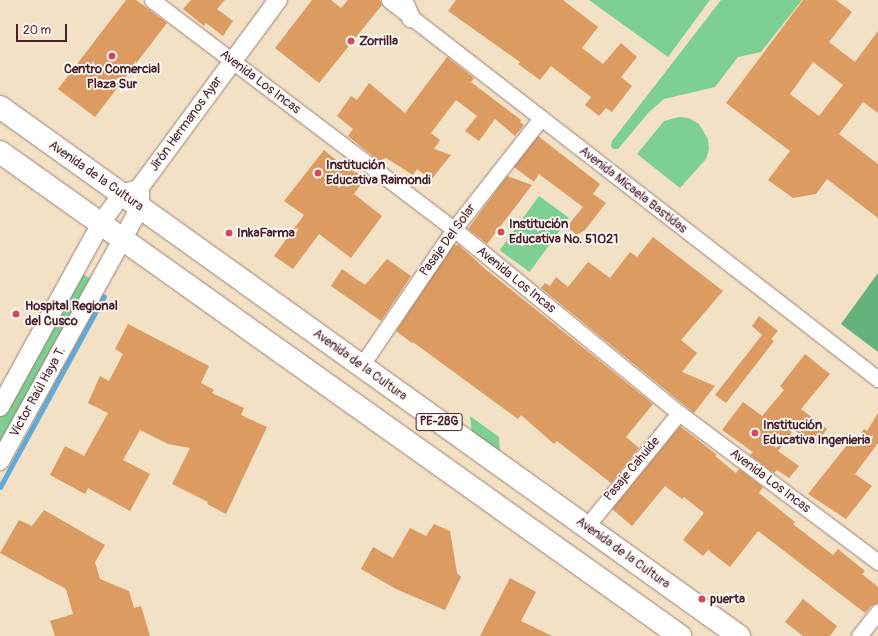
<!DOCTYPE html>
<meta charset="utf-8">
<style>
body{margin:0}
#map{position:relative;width:878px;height:636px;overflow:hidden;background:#f2e1c5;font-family:Pangolin,sans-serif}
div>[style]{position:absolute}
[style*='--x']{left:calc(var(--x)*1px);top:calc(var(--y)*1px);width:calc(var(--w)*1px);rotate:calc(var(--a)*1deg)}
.green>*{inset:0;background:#7dd092;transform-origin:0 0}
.forest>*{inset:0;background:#66b27c}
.stream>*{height:5px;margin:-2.5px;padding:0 2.5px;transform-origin:2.5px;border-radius:2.5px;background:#61aad9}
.building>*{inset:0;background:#db9b61}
.roads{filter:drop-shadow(0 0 1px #9e8078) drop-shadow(0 0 1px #9e8078)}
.minor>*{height:15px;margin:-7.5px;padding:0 7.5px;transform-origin:7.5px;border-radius:7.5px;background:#fff}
.tertiary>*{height:18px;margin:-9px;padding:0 9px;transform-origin:9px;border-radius:9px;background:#fff}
.trunk>*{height:22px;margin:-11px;padding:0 11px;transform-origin:11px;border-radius:11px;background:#fff}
.dots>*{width:11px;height:11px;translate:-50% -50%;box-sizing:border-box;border:2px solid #fdfcf7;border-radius:50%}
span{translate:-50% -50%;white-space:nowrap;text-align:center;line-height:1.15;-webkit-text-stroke:3.5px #fdfcf7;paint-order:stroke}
.shield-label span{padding:1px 3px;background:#fdfcf7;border:1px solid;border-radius:3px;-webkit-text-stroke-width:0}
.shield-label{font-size:12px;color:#4a1f2b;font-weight:700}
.poi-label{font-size:13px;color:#4a1f2b;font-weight:700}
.left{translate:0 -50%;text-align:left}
.street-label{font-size:13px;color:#4a1f2b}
.scale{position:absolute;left:16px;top:24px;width:51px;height:18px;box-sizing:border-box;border:2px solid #4a1f2b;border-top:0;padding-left:5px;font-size:12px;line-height:14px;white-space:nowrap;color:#4a1f2b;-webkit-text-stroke:3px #fdfcf7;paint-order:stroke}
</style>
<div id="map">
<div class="green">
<i style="clip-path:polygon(589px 0,710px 0,668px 57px)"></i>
<i style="clip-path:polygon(721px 0,802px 0,761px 52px,738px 57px,715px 87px,664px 99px,649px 112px,618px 149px,613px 149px,611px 146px,612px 141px)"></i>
<i style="clip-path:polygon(679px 117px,689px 118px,699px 124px,708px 139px,709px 149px,706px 159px,680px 188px,637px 154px,664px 121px)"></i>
<i style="left:539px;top:196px;width:37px;height:67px;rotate:36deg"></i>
<i style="clip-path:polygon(81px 273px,90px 278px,0 446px,0 418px)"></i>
<i style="clip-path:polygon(470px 416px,499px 437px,500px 453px,472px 433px)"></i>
</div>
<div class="forest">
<i style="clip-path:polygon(878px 273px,878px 352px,841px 324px)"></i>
</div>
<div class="stream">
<i style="--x:0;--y:487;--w:217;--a:-61.4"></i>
</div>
<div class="building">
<i style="clip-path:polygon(126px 0,136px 0,167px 23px,95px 117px,58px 89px)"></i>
<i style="clip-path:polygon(191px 0,225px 0,217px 9px,233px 21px,223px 36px,206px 23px,204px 26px,183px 9px)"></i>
<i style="clip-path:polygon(312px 0,331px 0,341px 8px,348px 0,380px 0,382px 5px,319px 83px,275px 48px)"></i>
<i style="clip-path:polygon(456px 0,563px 0,598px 27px,582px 48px,603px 64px,621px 43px,637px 57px,621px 77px,632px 86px,612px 112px,606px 108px,599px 116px,585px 105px,591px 97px,551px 66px,540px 80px,518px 64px,520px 62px,448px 11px)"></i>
<i style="clip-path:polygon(evenodd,803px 0,836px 0,852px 12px,829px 42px,855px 62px,878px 31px,878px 113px,863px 102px,839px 134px,878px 164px,878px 218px,827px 179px,816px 194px,793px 198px,768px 180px,790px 151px,726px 103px,803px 0,813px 62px,843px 85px,819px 116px,790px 94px,813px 62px)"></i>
<i style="clip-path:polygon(447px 57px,474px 78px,471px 82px,521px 120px,520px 122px,524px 125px,515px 136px,495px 119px,479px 141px,465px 131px,477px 116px,456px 100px,431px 133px,440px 140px,434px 149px,451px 155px,431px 180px,417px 169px,413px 175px,386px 158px,379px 161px,348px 136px,353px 129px,337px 116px,351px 96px,357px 100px,369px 83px,405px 113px)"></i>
<i style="clip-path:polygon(538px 136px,600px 184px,593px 194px,606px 203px,585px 230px,577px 235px,570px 229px,569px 224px,583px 207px,539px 174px,534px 182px,514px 167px)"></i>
<i style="clip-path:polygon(324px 150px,341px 164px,345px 158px,361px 170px,356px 172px,365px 179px,354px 194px,382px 216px,351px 258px,319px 234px,293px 269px,274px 256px,304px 215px,284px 201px)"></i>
<i style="clip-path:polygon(507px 176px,532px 185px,487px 244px,468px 229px)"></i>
<i style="clip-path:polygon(653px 237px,723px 291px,681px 340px,697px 353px,682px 372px,715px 386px,694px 413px,541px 288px,545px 283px,550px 286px,556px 277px,568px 287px,588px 262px,610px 278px,630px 252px,637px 257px)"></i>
<i style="clip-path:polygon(454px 244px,456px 246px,458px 244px,484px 268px,653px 404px,626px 437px,639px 448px,611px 483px,557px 441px,554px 444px,521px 415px,518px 419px,413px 342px,412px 343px,396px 331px)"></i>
<i style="clip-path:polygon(387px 259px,411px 276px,381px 321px,331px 286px,342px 269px,365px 285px)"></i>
<i style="clip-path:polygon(759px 316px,778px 331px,771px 339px,774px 341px,726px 403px,715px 395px,762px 335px,752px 326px)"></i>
<i style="clip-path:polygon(128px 324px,209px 366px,201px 383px,214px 390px,212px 393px,244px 408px,241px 415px,267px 427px,226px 514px,207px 504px,208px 502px,172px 484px,190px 448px,168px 444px,140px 430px,123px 460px,150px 474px,130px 511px,88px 488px,85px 494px,50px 475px,65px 446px,84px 456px,108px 413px,88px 403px,100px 376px,109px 381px,123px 354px,115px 349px)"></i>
<i style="clip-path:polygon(805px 354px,830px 374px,801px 409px,827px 429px,815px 445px,794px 430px,778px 451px,799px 466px,789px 478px,777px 470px,774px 473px,750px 455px,753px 452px,722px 430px,743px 402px,762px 416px,784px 390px,780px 386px)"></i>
<i style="clip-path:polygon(878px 413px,878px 443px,855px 474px,872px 486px,846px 519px,808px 494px,855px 435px,858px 437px,864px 429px,867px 431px)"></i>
<i style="clip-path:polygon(680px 426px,717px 455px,715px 456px,736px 473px,739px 469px,763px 487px,759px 493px,795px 522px,793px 524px,833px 555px,838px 549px,865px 571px,862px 574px,878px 587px,878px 603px,871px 606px,865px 613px,758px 531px,730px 567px,708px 550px,703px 556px,683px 540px,704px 513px,684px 497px,682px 499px,665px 486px,632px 526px,612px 509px)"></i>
<i style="clip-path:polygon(44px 510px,105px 545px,95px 562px,100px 579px,129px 591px,134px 608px,141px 606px,150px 636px,55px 636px,50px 621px,73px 614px,66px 589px,0 553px,19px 520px,32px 526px)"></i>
<i style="clip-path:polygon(434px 524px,450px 531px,457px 573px,461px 577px,445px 610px,396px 589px,361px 569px,373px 547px,393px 558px,410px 528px,426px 536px)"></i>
<i style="clip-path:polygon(510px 578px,536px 592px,521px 621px,552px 636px,480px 636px)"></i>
<i style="clip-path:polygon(803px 599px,837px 626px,830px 636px,803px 636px,785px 622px)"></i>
</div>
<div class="roads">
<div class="minor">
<i style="--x:152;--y:0;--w:379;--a:37.2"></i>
<i style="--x:454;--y:229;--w:291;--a:39.3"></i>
<i style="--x:679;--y:413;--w:249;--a:36.8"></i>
<i style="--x:389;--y:0;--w:619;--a:37.78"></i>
<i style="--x:361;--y:366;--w:166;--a:-55.8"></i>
<i style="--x:454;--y:229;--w:141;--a:-51.9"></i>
<i style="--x:586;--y:527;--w:147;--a:-50.8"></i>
<i style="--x:859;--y:636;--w:31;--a:-52"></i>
</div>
<div class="tertiary">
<i style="--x:403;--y:0;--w:20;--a:66"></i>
<i style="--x:140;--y:187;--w:232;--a:-53.6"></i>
<i style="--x:0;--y:407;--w:210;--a:-61.2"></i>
<i style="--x:101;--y:223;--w:36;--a:-54"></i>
<i style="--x:122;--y:194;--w:13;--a:-18"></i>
<i style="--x:0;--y:461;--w:290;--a:-61.1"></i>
<i style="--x:140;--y:207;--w:20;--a:-90"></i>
</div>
<div class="trunk">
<i style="--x:0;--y:107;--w:909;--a:35.6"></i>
<i style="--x:0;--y:152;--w:835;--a:35.44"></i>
</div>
</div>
<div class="dots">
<i style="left:351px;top:41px;background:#d1495b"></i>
<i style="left:112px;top:56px;background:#d1495b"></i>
<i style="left:318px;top:173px;background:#d1495b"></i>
<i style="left:501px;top:232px;background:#d1495b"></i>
<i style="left:229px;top:233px;background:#d1495b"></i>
<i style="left:16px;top:314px;background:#d1495b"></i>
<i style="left:755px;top:433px;background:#d1495b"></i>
<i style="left:702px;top:599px;background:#d1495b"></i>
</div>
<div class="shield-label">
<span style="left:439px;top:422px">PE-28G</span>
</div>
<div class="poi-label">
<span class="left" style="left:359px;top:41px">Zorrilla</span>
<span style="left:112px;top:77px">Centro Comercial<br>Plaza Sur</span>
<span class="left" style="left:326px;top:173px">Institución<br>Educativa Raimondi</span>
<span class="left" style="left:509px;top:232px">Institución<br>Educativa No. 51021</span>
<span class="left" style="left:237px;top:233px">InkaFarma</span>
<span class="left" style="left:25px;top:314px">Hospital Regional<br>del Cusco</span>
<span class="left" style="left:763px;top:433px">Institución<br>Educativa Ingenieria</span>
<span class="left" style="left:710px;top:599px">puerta</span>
</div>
<div class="street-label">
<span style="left:260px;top:82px;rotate:37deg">Avenida Los Incas</span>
<span style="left:186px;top:124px;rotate:-54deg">Jirón Hermanos Ayar</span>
<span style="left:96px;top:176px;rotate:35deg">Avenida de la Cultura</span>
<span style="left:633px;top:190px;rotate:38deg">Avenida Micaela Bastidas</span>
<span style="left:448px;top:240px;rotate:-54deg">Pasaje Del Solar</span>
<span style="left:516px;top:280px;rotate:39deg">Avenida Los Incas</span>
<span style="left:360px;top:365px;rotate:36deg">Avenida de la Cultura</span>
<span style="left:38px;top:392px;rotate:-61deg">Victor Raúl Haya T.</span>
<span style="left:632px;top:469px;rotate:-50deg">Pasaje Cahuide</span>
<span style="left:770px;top:481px;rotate:37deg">Avenida Los Incas</span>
<span style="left:623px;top:553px;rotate:36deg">Avenida de la Cultura</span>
</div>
<div class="scale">20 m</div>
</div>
